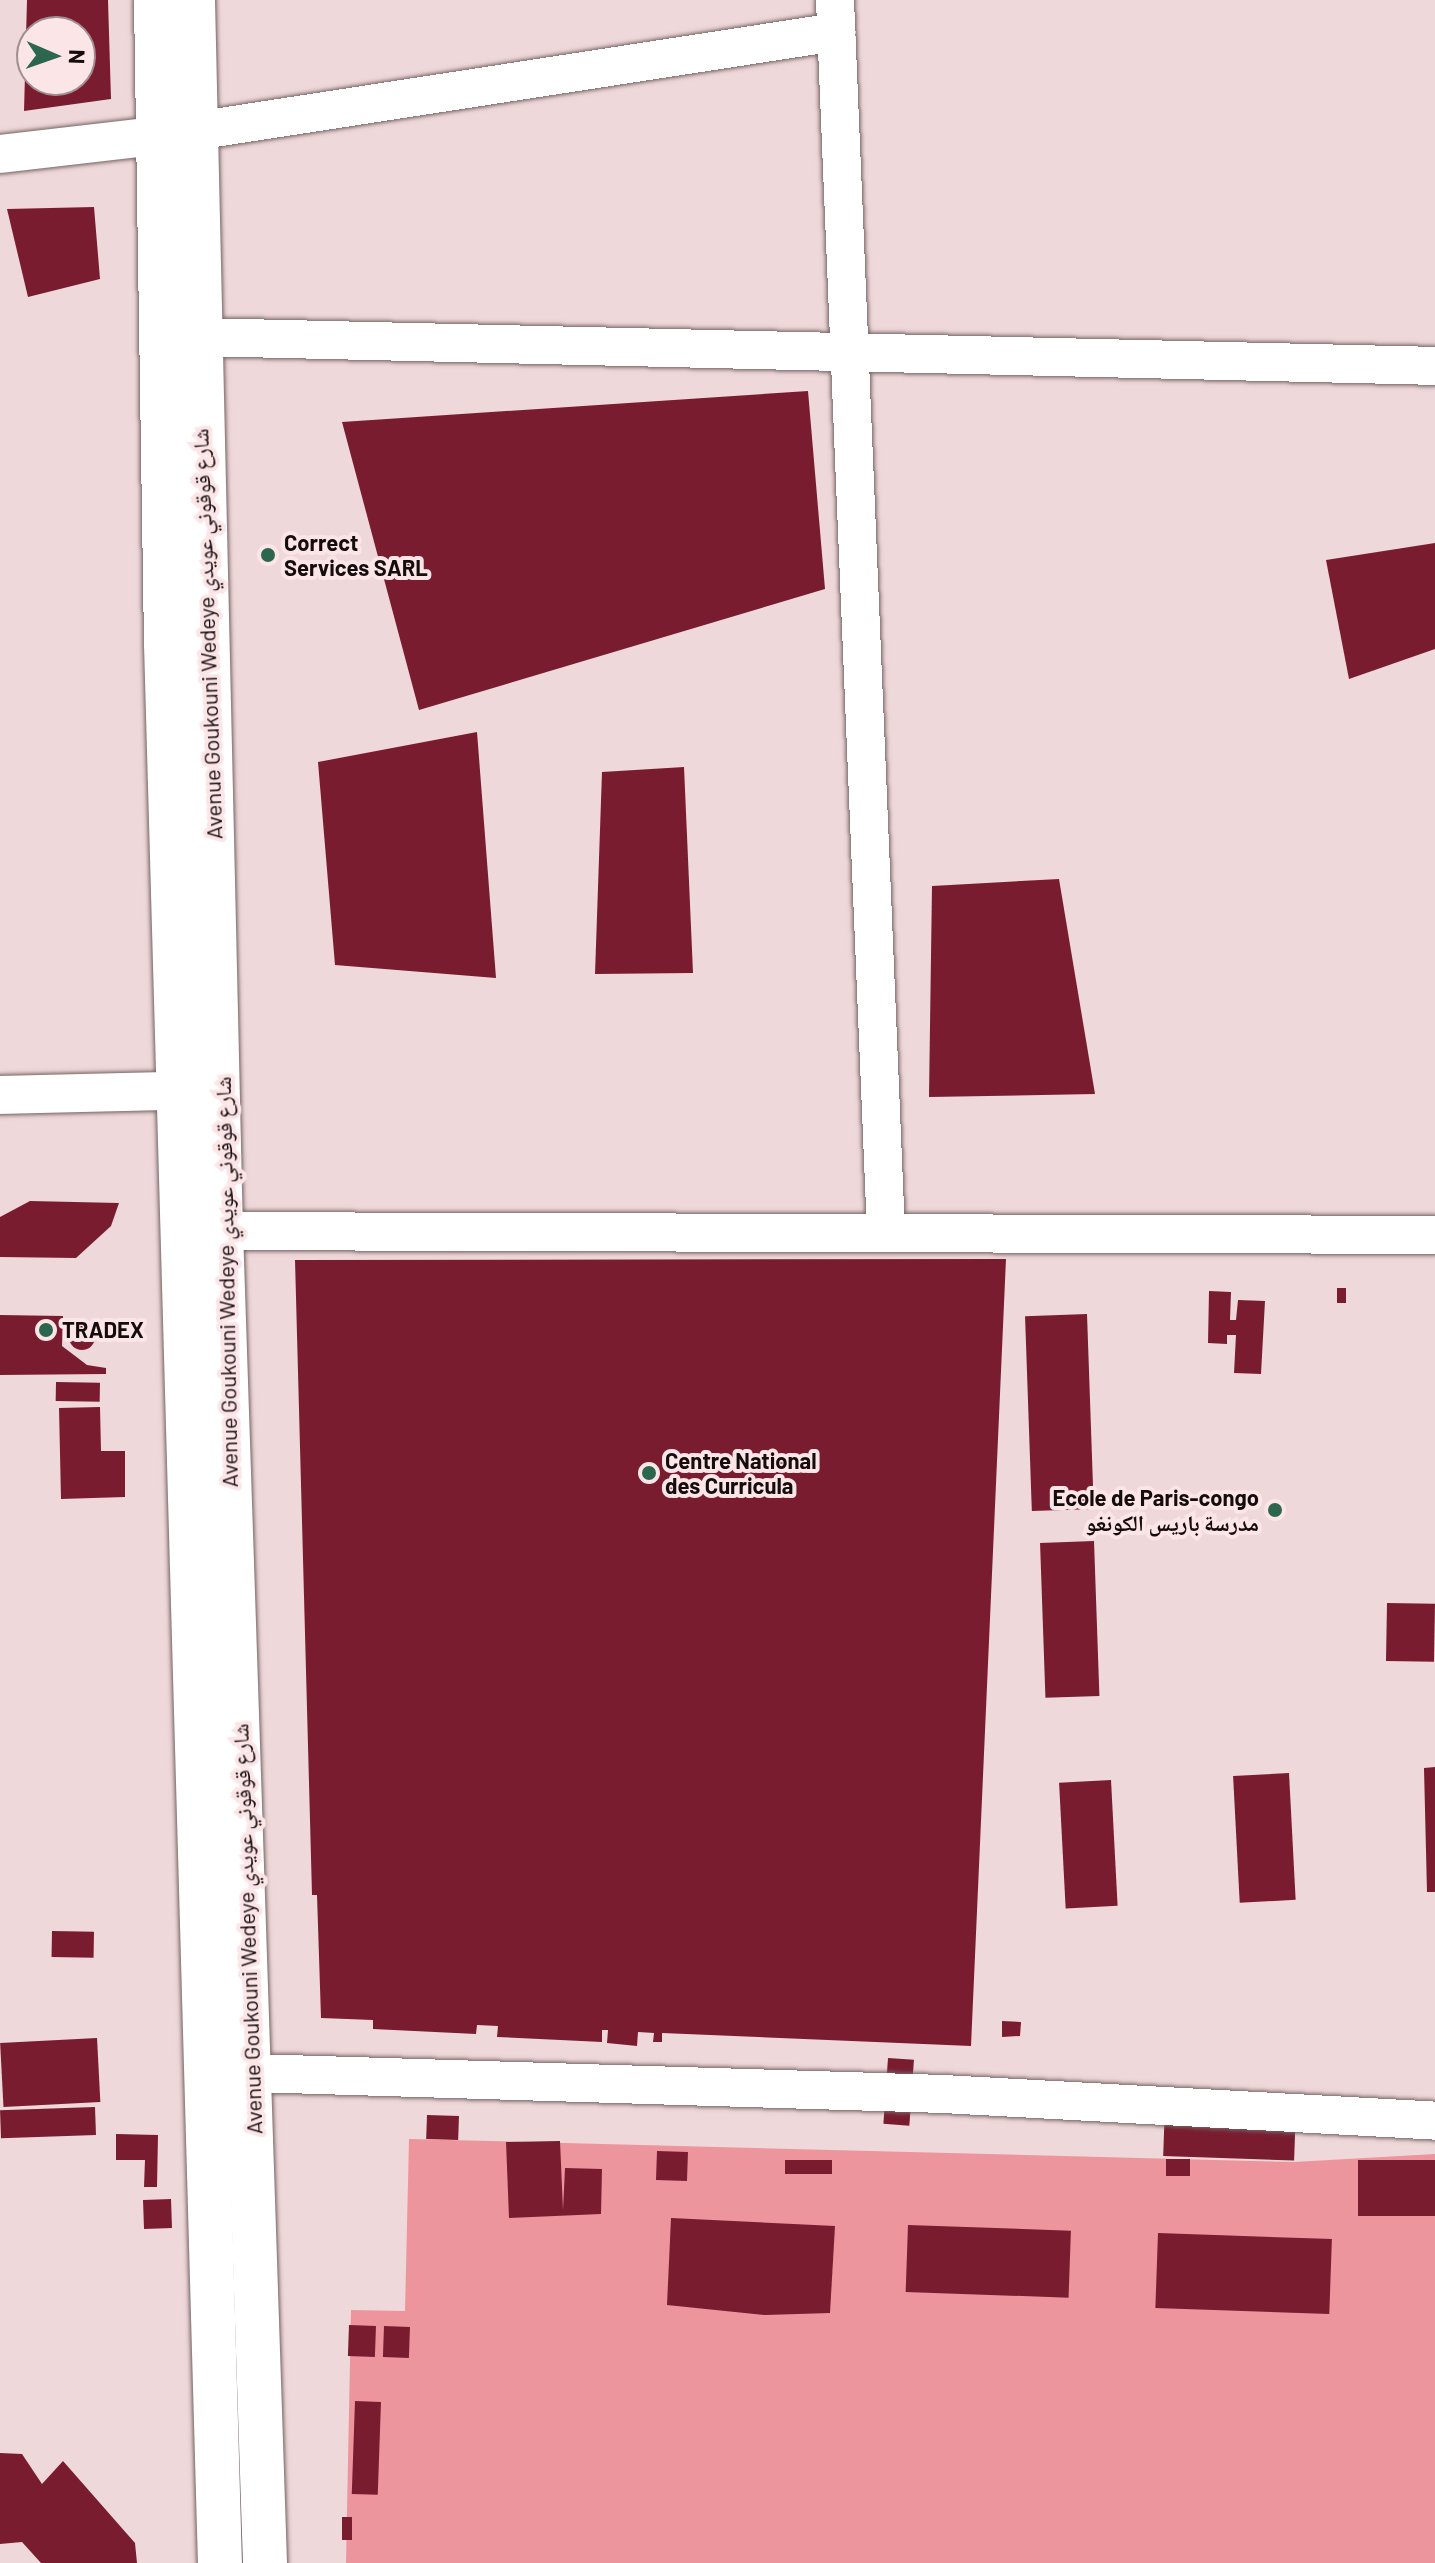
<!DOCTYPE html>
<meta charset="utf-8">
<style>
body{margin:0}
#map{position:relative;width:1435px;height:2563px;overflow:hidden;background:#efd8d9;font-family:Barlow,"Noto Naskh Arabic",sans-serif}
div>[style]{position:absolute}
[style*='--x']{left:calc(var(--x)*1px);top:calc(var(--y)*1px);width:calc(var(--w)*1px);rotate:calc(var(--a)*1deg)}
.green>*{inset:0;background:#ec959d}
.building>*{inset:0;background:#7a1c30;transform-origin:0 0}
.round{border-radius:50%}
.roads{filter:drop-shadow(0 0 2px #766364) drop-shadow(0 0 2px #766364)}
.minor>*{height:38px;margin:-19px;padding:0 19px;transform-origin:19px;border-radius:19px;background:#fff}
.tertiary>*{height:44px;margin:-22px;padding:0 22px;transform-origin:22px;border-radius:22px;background:#fff}
.dots>*{width:22px;height:22px;translate:-50% -50%;box-sizing:border-box;border:4px solid #fce5e6;border-radius:50%}
span{translate:-50% -50%;white-space:nowrap;text-align:center;line-height:1.15;-webkit-text-stroke:8px #fce5e6;paint-order:stroke}
.poi-label{font-size:22px;color:#140c0d;font-weight:700}
.left{translate:0 -50%;text-align:left}
.right{translate:-100% -50%;text-align:right}
.street-label{font-size:22px;color:#140c0d}
.north{position:absolute;left:16px;top:16px;width:80px;height:80px;box-sizing:border-box;background:#fce5e6;border:2px solid #9f8e8f;border-radius:50%;rotate:92deg;font-size:22px;font-weight:700;line-height:32px;text-align:center;color:#140c0d}
.north::after{content:'';display:block;margin:auto;width:28px;height:36px;background:#2d664e;clip-path:polygon(50% 0,100% 100%,50% 72%,0 100%)}
</style>
<div id="map">
<div class="green">
<i style="clip-path:polygon(409px 2139px,1294px 2162px,1435px 2154px,1435px 2563px,346px 2563px,351px 2310px,405px 2311px)"></i>
</div>
<div class="building">
<i style="clip-path:polygon(evenodd,27px 0,108px 0,111px 99px,24px 111px,27px 0,32px 32px,80px 32px,80px 80px,32px 80px,32px 32px)"></i>
<i style="clip-path:polygon(94px 207px,100px 279px,28px 297px,7px 209px)"></i>
<i style="clip-path:polygon(808px 391px,825px 589px,419px 710px,342px 422px)"></i>
<i style="clip-path:polygon(1435px 543px,1435px 649px,1349px 679px,1326px 560px)"></i>
<i style="clip-path:polygon(477px 732px,496px 978px,335px 965px,318px 762px)"></i>
<i style="clip-path:polygon(684px 767px,693px 973px,595px 974px,602px 772px)"></i>
<i style="clip-path:polygon(1059px 879px,1095px 1094px,929px 1097px,932px 886px)"></i>
<i style="clip-path:polygon(30px 1201px,119px 1203px,111px 1226px,76px 1258px,0 1257px,0 1217px)"></i>
<i style="clip-path:polygon(1006px 1259px,971px 2046px,662px 2033px,662px 2042px,653px 2042px,654px 2033px,638px 2032px,637px 2046px,607px 2043px,608px 2030px,602px 2030px,602px 2042px,497px 2037px,498px 2026px,477px 2025px,476px 2034px,373px 2029px,373px 2020px,321px 2018px,317px 1895px,312px 1895px,295px 1260px)"></i>
<i style="left:1337px;top:1288px;width:9px;height:15px"></i>
<i style="clip-path:polygon(1209px 1291px,1231px 1292px,1230px 1320px,1236px 1320px,1238px 1300px,1265px 1301px,1261px 1374px,1234px 1373px,1236px 1335px,1227px 1335px,1227px 1344px,1208px 1343px)"></i>
<i style="left:1087px;top:1314px;width:195px;height:62px;rotate:88deg"></i>
<i style="clip-path:polygon(0 1315px,63px 1316px,62px 1346px,87px 1365px,106px 1368px,106px 1374px,0 1375px)"></i>
<i class="round" style="left:69px;top:1324px;width:26px;height:26px"></i>
<i style="left:56px;top:1382px;width:44px;height:19px;rotate:1deg"></i>
<i style="clip-path:polygon(100px 1407px,101px 1451px,125px 1451px,125px 1497px,61px 1499px,59px 1408px)"></i>
<i style="left:1094px;top:1541px;width:155px;height:54px;rotate:88deg"></i>
<i style="left:1387px;top:1603px;width:48px;height:58px;rotate:1deg"></i>
<i style="clip-path:polygon(1435px 1767px,1435px 1892px,1427px 1892px,1424px 1768px)"></i>
<i style="left:1289px;top:1773px;width:127px;height:56px;rotate:87deg"></i>
<i style="left:1111px;top:1780px;width:126px;height:52px;rotate:87deg"></i>
<i style="left:52px;top:1931px;width:42px;height:26px;rotate:1deg"></i>
<i style="clip-path:polygon(1002px 2021px,1021px 2022px,1020px 2036px,1002px 2037px)"></i>
<i style="left:97px;top:2038px;width:64px;height:97px;rotate:87deg"></i>
<i style="left:888px;top:2058px;width:26px;height:66px;rotate:4deg"></i>
<i style="left:1165px;top:2104px;width:131px;height:52px;rotate:2deg"></i>
<i style="left:95px;top:2107px;width:28px;height:95px;rotate:88deg"></i>
<i style="left:427px;top:2115px;width:32px;height:24px;rotate:2deg"></i>
<i style="clip-path:polygon(116px 2134px,158px 2135px,157px 2187px,144px 2187px,145px 2160px,116px 2160px)"></i>
<i style="clip-path:polygon(560px 2141px,563px 2210px,565px 2168px,602px 2169px,601px 2214px,509px 2218px,506px 2142px)"></i>
<i style="left:657px;top:2151px;width:31px;height:29px;rotate:2deg"></i>
<i style="left:1166px;top:2159px;width:24px;height:17px"></i>
<i style="left:785px;top:2160px;width:47px;height:14px"></i>
<i style="left:1358px;top:2160px;width:77px;height:56px"></i>
<i style="left:171px;top:2199px;width:29px;height:28px;rotate:88deg"></i>
<i style="clip-path:polygon(671px 2218px,835px 2226px,830px 2313px,765px 2315px,667px 2305px)"></i>
<i style="left:908px;top:2225px;width:163px;height:67px;rotate:2deg"></i>
<i style="left:1158px;top:2233px;width:174px;height:75px;rotate:2deg"></i>
<i style="left:349px;top:2325px;width:27px;height:31px;rotate:2deg"></i>
<i style="left:384px;top:2326px;width:26px;height:31px;rotate:2deg"></i>
<i style="left:355px;top:2401px;width:26px;height:93px;rotate:2deg"></i>
<i style="clip-path:polygon(0 2453px,22px 2454px,42px 2484px,63px 2461px,135px 2543px,137px 2563px,41px 2563px,22px 2542px,0 2544px)"></i>
<i style="left:342px;top:2517px;width:10px;height:23px"></i>
</div>
<div class="roads">
<div class="minor">
<i style="--x:835;--y:0;--w:1233;--a:87.63"></i>
<i style="--x:195;--y:131;--w:649;--a:-8.78"></i>
<i style="--x:0;--y:154;--w:156;--a:-6.6"></i>
<i style="--x:199;--y:337;--w:1236;--a:1.34"></i>
<i style="--x:0;--y:1095;--w:209;--a:-1.4"></i>
<i style="--x:194;--y:1231;--w:1241;--a:0.18"></i>
<i style="--x:253;--y:2073;--w:690;--a:1.74"></i>
<i style="--x:943;--y:2094;--w:493;--a:3.1"></i>
</div>
<div class="tertiary">
<i style="--x:156;--y:0;--w:644;--a:89.11"></i>
<i style="--x:166;--y:644;--w:1920;--a:88.39"></i>
<i style="--x:193;--y:0;--w:1230;--a:88.7"></i>
<i style="--x:221;--y:1230;--w:1334;--a:88.11"></i>
</div>
</div>
<div class="dots">
<i style="left:268px;top:555px;background:#2d664e"></i>
<i style="left:46px;top:1330px;background:#2d664e"></i>
<i style="left:649px;top:1473px;background:#2d664e"></i>
<i style="left:1275px;top:1510px;background:#2d664e"></i>
</div>
<div class="poi-label">
<span class="left" style="left:284px;top:555px">Correct<br>Services SARL</span>
<span class="left" style="left:62px;top:1330px">TRADEX</span>
<span class="left" style="left:665px;top:1473px">Centre National<br>des Curricula</span>
<span class="right" style="left:1259px;top:1510px">Ecole de Paris-congo<br>مدرسة باريس الكونغو</span>
</div>
<div class="street-label">
<span style="left:207px;top:634px;rotate:-92deg">Avenue Goukouni Wedeye شارع قوقوني عويدي</span>
<span style="left:226px;top:1282px;rotate:-91deg">Avenue Goukouni Wedeye شارع قوقوني عويدي</span>
<span style="left:247px;top:1929px;rotate:-92deg">Avenue Goukouni Wedeye شارع قوقوني عويدي</span>
</div>
<div class="north">N</div>
</div>
